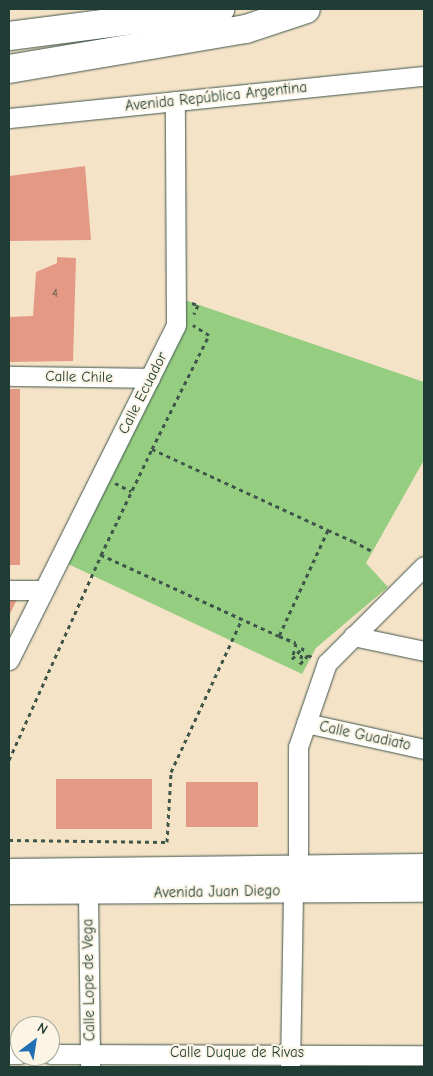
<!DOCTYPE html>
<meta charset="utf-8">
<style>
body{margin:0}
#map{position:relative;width:433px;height:1076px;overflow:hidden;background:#f5e3c8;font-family:"Comic Neue",sans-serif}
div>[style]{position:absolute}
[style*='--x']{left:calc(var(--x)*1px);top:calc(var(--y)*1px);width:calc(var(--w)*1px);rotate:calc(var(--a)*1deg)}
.green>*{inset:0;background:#96ce81}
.building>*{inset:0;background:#e49984;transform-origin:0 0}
.path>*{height:3px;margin-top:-1.5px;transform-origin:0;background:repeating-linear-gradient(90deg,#3f564a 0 4px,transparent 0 8px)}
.roads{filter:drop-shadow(0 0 1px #3f564a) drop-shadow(0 0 1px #3f564a)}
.street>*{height:19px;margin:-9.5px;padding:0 9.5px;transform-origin:9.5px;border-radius:9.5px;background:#fff}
.secondary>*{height:26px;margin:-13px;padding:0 13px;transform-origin:13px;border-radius:13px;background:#fff}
.highway>*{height:28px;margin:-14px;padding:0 14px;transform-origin:14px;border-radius:14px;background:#fff}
span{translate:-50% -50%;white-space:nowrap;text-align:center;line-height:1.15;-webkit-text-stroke:4px #fcf5e5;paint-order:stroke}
.number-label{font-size:12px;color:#505448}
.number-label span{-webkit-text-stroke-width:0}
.street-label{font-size:15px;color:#1f3d34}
.frame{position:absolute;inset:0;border:10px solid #1f3d34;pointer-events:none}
.north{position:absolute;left:10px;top:1016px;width:50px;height:50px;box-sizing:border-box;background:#fcf5e5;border:1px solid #a4ab9e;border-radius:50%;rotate:31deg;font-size:14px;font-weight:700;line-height:20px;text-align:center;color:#1f3d34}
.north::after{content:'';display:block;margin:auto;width:18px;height:22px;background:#1f6fb2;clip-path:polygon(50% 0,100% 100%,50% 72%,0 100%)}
</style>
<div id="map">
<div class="green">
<i style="clip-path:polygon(182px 299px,424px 382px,424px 460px,366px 563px,388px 587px,316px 648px,302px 674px,68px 564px,183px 332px)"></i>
</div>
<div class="building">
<i style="clip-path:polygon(85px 166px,91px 240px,9px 241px,9px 176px)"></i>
<i style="clip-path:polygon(57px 257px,76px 258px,73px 361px,9px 362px,9px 317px,33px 316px,36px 272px,57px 263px)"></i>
<i style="left:20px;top:389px;width:176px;height:11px;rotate:90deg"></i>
<i style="clip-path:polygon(9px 597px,18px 597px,9px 616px)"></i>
<i style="left:56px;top:779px;width:96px;height:50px"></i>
<i style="left:258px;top:782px;width:45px;height:72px;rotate:90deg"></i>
</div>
<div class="path">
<i style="--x:192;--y:303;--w:6;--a:18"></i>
<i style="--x:198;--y:305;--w:10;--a:114"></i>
<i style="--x:152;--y:449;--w:127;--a:-63.4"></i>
<i style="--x:209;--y:335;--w:19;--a:-148"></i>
<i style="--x:115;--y:483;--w:18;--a:27"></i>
<i style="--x:328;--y:530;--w:117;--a:114.8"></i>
<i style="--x:279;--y:636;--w:196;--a:-155.5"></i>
<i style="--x:101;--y:555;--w:118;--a:-64.3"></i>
<i style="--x:152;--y:449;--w:194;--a:24.7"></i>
<i style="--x:328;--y:530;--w:27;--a:24"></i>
<i style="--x:353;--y:541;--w:21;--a:28"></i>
<i style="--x:279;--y:636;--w:18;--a:22"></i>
<i style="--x:296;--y:643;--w:16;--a:104"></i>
<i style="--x:292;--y:659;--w:16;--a:-47"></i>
<i style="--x:303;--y:647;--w:17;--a:100"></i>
<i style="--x:300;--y:664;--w:12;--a:-48"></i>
<i style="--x:308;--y:655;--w:4;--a:27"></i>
<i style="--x:9;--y:760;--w:225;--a:-65.8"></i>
<i style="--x:9;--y:840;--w:158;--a:0.7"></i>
<i style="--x:167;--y:842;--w:70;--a:-86.7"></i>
<i style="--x:171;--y:772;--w:169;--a:-65.1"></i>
</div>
<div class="roads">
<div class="street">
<i style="--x:9;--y:118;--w:417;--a:-5.8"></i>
<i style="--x:9;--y:376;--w:141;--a:0.8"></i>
<i style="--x:9;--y:590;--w:35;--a:0"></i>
<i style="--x:353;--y:636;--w:73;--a:11.9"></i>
<i style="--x:9;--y:660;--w:374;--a:-63.5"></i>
<i style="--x:176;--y:325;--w:224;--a:-90.3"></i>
<i style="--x:306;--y:723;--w:121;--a:12.4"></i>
<i style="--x:298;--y:870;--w:123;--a:-90"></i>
<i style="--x:298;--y:747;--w:89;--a:-71"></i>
<i style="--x:327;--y:663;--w:137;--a:-45"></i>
<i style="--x:88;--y:893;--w:174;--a:89.3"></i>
<i style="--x:9;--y:1054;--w:11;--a:0"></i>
<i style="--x:50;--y:1054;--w:374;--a:0.2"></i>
<i style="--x:290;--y:1067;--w:176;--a:-89"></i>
</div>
<div class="secondary">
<i style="--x:9;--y:872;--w:415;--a:-0.7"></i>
<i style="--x:9;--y:891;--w:415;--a:-0.3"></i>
</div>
<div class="highway">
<i style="--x:9;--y:36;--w:213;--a:-7.3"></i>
<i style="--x:9;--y:69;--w:240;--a:-9.6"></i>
<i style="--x:246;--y:29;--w:63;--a:-18.4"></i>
</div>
</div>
<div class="number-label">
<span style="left:55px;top:294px">4</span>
</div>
<div class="street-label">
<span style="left:216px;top:97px;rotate:-6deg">Avenida República Argentina</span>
<span style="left:79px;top:377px;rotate:1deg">Calle Chile</span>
<span style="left:143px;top:393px;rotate:-63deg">Calle Ecuador</span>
<span style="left:365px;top:736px;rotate:12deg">Calle Guadiato</span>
<span style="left:217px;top:892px;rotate:-1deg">Avenida Juan Diego</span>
<span style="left:89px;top:980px;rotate:-91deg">Calle Lope de Vega</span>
<span style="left:237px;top:1053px">Calle Duque de Rivas</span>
</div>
<div class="frame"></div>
<div class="north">N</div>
</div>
